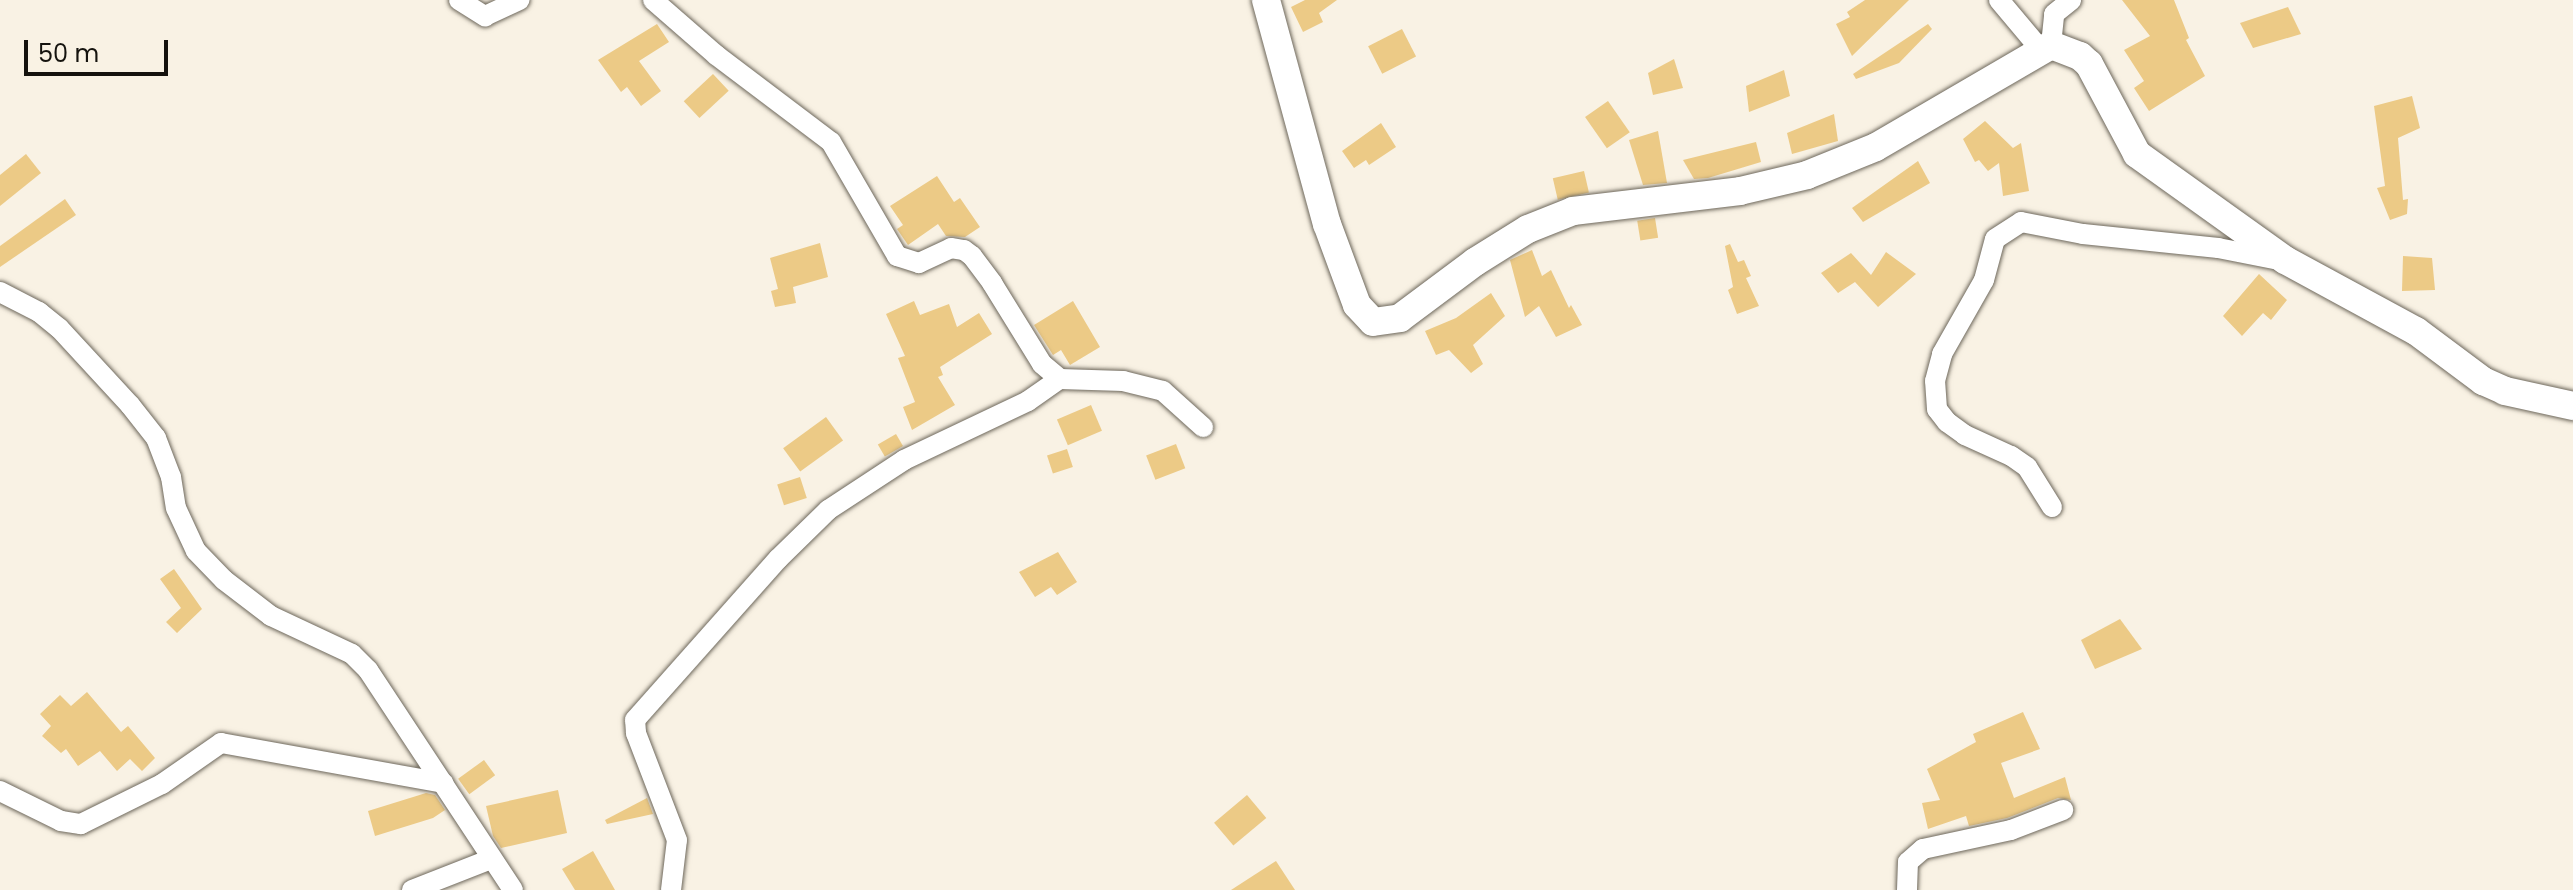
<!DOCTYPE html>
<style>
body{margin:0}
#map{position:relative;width:2573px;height:890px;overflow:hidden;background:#f9f2e4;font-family:Poppins,sans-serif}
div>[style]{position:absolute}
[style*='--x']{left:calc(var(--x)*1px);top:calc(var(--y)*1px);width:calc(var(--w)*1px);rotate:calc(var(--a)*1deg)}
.building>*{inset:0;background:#ecca86;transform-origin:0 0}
.roads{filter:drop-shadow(0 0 2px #6d675b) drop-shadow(0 0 2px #6d675b)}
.street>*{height:20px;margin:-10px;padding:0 10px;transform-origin:10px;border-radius:10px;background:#fff}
.secondary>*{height:28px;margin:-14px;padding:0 14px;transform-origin:14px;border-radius:14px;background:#fff}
span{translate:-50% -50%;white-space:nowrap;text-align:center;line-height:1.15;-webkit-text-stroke:6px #f9f2e4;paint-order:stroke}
.scale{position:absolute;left:24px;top:40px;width:144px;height:36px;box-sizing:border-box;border:4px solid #15130e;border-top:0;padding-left:10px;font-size:24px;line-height:28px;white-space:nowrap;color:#15130e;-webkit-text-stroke:6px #f9f2e4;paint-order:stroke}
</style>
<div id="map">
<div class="building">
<i style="clip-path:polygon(1305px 0,1337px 0,1319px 13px,1323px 22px,1303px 32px,1291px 7px)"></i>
<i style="clip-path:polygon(1865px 0,1909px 0,1852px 56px,1836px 24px,1850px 17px,1847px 12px)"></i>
<i style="clip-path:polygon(2122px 0,2174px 0,2189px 38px,2186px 40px,2205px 76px,2149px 111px,2134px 88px,2144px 81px,2124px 50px,2150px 36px)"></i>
<i style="clip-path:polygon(2288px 7px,2301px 34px,2253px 48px,2240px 23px)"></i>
<i style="clip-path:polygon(657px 24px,669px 42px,639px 61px,661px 91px,641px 106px,627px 87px,621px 92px,598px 60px)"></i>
<i style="clip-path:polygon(1928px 24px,1932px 29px,1899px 63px,1856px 79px,1853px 74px)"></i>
<i style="left:1402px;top:29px;width:31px;height:38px;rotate:63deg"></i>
<i style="clip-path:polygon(1674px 59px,1683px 88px,1653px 95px,1648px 73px)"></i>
<i style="clip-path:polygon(1784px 70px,1790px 96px,1749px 112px,1746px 86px)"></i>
<i style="left:713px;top:74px;width:23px;height:40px;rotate:47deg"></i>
<i style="clip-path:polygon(2412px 96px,2420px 128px,2398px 138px,2403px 200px,2408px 199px,2407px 214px,2390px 220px,2377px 188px,2385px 186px,2374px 106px)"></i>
<i style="left:1608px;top:101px;width:38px;height:28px;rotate:55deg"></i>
<i style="clip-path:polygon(1834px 114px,1838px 141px,1792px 154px,1787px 133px)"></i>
<i style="clip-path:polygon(1985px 121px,2013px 148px,2021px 143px,2029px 191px,2003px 196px,1999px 163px,1988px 171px,1979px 160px,1975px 162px,1963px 139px)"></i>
<i style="clip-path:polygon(1381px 123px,1396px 147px,1369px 165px,1366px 160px,1354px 168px,1342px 151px)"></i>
<i style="clip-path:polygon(1658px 131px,1667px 183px,1643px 185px,1629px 140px)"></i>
<i style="clip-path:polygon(1756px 142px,1761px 162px,1708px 178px,1694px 179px,1683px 160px)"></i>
<i style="clip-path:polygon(26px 154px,41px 173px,0 206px,0 175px)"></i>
<i style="clip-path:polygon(1918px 161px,1930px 183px,1863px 222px,1852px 208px)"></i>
<i style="left:1584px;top:171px;width:22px;height:32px;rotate:77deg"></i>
<i style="clip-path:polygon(937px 176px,954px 202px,960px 198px,980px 227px,965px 237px,946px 236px,938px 224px,908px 245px,897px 229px,903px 225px,890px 206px)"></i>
<i style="clip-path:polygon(65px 199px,76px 215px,0 267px,0 246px)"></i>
<i style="left:1655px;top:218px;width:20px;height:18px;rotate:81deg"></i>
<i style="clip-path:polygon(820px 243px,828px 277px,793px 287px,796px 303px,775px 307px,771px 291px,778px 289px,770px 258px)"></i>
<i style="clip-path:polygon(1730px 244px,1738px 262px,1744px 260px,1751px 276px,1746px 278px,1759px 306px,1737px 314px,1728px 290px,1733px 287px,1725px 246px)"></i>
<i style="clip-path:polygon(1532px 250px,1542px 276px,1551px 270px,1569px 308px,1571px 305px,1582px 325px,1556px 337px,1539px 306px,1525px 317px,1510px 260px)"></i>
<i style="clip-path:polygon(1886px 252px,1916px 274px,1878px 307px,1855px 282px,1838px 293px,1821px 273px,1851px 253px,1871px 275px)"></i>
<i style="clip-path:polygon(2403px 256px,2432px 258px,2435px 290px,2402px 291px)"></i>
<i style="clip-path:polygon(2259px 274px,2287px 300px,2271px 320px,2263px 313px,2242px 336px,2223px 316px)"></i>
<i style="clip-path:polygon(1491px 293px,1505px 316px,1473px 345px,1483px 364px,1471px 373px,1449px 350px,1436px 355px,1425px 331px,1456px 318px)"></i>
<i style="clip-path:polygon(914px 301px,920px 315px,949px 304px,957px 327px,979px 313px,992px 334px,940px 367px,943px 375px,938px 377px,955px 405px,912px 430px,903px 407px,915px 402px,898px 358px,905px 356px,886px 314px)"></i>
<i style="clip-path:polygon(1073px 301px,1100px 347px,1070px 365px,1061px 350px,1053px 355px,1034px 325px)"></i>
<i style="left:1091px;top:405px;width:28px;height:37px;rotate:67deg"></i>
<i style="left:826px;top:417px;width:29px;height:53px;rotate:54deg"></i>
<i style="left:896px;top:434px;width:14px;height:21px;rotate:60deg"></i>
<i style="left:1176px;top:444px;width:26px;height:32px;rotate:69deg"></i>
<i style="left:1067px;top:449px;width:19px;height:21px;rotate:72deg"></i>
<i style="left:800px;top:477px;width:22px;height:24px;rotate:72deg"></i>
<i style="clip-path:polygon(1058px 552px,1077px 582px,1057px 595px,1051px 587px,1035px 597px,1019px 572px)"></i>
<i style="clip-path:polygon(174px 569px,202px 609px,177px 633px,166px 622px,181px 608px,160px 579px)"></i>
<i style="clip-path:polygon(2120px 619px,2142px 649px,2095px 669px,2081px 640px)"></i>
<i style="clip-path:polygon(87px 692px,121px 732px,128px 726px,155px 758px,142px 771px,130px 759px,117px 771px,100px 751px,78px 766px,66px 749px,61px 753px,42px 736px,51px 726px,40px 714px,60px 695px,71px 706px)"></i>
<i style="clip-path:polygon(2023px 712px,2040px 749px,2001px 763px,2014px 798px,2065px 777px,2071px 800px,2058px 798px,2007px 818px,1969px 826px,1966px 816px,1928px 829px,1922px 803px,1940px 800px,1927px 769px,1976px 742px,1973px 734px)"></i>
<i style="left:484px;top:760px;width:19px;height:32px;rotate:54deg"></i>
<i style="clip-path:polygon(558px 790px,567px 833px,501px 848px,493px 836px,486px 806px)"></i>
<i style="clip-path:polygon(426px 793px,435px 795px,445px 810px,433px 818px,375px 836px,368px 811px)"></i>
<i style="left:1247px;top:795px;width:30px;height:43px;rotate:50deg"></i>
<i style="clip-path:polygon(647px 798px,653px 814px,607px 824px,605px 820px)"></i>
<i style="clip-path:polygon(593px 851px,615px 890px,575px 890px,562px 869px)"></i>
<i style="clip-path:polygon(1276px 861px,1295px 890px,1231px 890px)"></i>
</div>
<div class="roads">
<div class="street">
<i style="--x:459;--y:0;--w:31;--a:32"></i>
<i style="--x:485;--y:16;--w:38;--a:-25"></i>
<i style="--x:653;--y:0;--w:84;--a:41.1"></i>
<i style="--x:716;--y:55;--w:144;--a:37.1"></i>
<i style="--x:831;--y:142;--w:132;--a:59.9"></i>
<i style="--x:897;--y:256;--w:23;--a:18"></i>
<i style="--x:919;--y:263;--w:35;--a:-25"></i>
<i style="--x:951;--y:248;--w:13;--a:9"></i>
<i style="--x:964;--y:250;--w:10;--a:37"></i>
<i style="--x:972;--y:256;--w:34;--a:53"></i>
<i style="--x:992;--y:283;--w:95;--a:58.3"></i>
<i style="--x:1042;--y:364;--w:23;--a:40"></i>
<i style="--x:1060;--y:379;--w:63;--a:1.8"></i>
<i style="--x:1123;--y:381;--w:41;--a:14"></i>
<i style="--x:1163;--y:391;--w:54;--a:42"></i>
<i style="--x:1999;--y:0;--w:65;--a:50"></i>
<i style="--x:2051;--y:45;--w:31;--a:-84"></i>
<i style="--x:2054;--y:14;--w:22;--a:-39"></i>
<i style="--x:0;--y:292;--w:44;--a:27.1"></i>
<i style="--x:39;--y:312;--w:26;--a:39"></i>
<i style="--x:59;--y:328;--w:105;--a:47.3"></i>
<i style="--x:130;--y:405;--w:42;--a:51.8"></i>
<i style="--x:156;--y:438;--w:42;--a:69"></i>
<i style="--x:171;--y:477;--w:31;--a:81"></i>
<i style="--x:176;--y:508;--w:47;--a:65.1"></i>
<i style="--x:196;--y:551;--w:40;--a:46"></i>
<i style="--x:224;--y:580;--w:59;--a:37.5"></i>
<i style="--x:271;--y:616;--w:89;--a:25.1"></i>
<i style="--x:352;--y:654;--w:23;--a:45"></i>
<i style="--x:368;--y:670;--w:263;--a:56.6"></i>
<i style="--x:2052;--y:507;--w:47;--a:-122"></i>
<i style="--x:2027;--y:467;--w:19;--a:-145"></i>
<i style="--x:2011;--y:456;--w:51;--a:-155.5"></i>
<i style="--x:1965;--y:435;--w:22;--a:-144"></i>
<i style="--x:1947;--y:422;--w:16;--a:-128"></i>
<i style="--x:1937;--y:409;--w:28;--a:-94"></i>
<i style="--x:1935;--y:381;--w:28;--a:-75"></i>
<i style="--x:1942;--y:354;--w:85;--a:-60.4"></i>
<i style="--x:1984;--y:280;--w:42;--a:-75"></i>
<i style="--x:1995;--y:239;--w:31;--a:-33"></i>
<i style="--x:2021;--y:222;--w:63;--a:11"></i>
<i style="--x:2083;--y:234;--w:136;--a:5.9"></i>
<i style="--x:2218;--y:248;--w:62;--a:11.1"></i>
<i style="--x:0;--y:791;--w:68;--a:26.2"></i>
<i style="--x:61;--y:821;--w:20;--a:9"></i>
<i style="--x:81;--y:824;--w:90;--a:-26.3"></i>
<i style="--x:162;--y:784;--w:72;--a:-34.8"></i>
<i style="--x:221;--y:743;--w:226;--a:10.2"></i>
<i style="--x:412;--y:890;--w:85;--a:-21.4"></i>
<i style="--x:671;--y:890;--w:50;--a:-83.2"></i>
<i style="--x:677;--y:840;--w:115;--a:-111"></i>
<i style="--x:636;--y:733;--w:13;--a:-94"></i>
<i style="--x:635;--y:720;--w:215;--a:-48.4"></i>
<i style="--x:778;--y:559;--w:70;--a:-44.4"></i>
<i style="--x:828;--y:510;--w:91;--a:-33.3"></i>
<i style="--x:904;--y:460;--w:137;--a:-25.4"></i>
<i style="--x:1028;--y:401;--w:39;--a:-35"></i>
<i style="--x:1907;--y:890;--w:28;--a:-88"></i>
<i style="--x:1908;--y:862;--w:20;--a:-41"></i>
<i style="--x:1923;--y:849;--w:90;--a:-12.2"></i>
<i style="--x:2011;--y:830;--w:56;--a:-21"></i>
</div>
<div class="secondary">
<i style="--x:1266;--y:0;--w:232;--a:74.8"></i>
<i style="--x:1327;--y:224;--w:86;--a:69.7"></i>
<i style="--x:1357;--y:305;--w:23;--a:47"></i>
<i style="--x:1373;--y:322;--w:27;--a:-8"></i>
<i style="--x:1400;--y:318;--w:94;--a:-36.7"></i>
<i style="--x:1475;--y:262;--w:62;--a:-31.9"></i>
<i style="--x:1528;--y:229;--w:48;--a:-21.8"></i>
<i style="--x:1573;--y:211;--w:168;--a:-6.8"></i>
<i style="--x:1740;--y:191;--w:69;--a:-13.4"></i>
<i style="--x:1807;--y:175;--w:74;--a:-22.1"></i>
<i style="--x:1876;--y:147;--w:203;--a:-30.2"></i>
<i style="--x:2051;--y:45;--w:31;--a:21"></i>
<i style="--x:2080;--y:56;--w:12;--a:42"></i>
<i style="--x:2089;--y:64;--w:102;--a:61.9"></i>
<i style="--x:2137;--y:154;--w:182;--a:35.6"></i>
<i style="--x:2285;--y:260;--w:149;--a:28.5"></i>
<i style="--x:2416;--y:331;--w:84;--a:36.7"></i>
<i style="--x:2483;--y:381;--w:24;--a:24"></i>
<i style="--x:2505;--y:391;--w:70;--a:12.4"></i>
</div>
</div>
<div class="scale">50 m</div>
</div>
